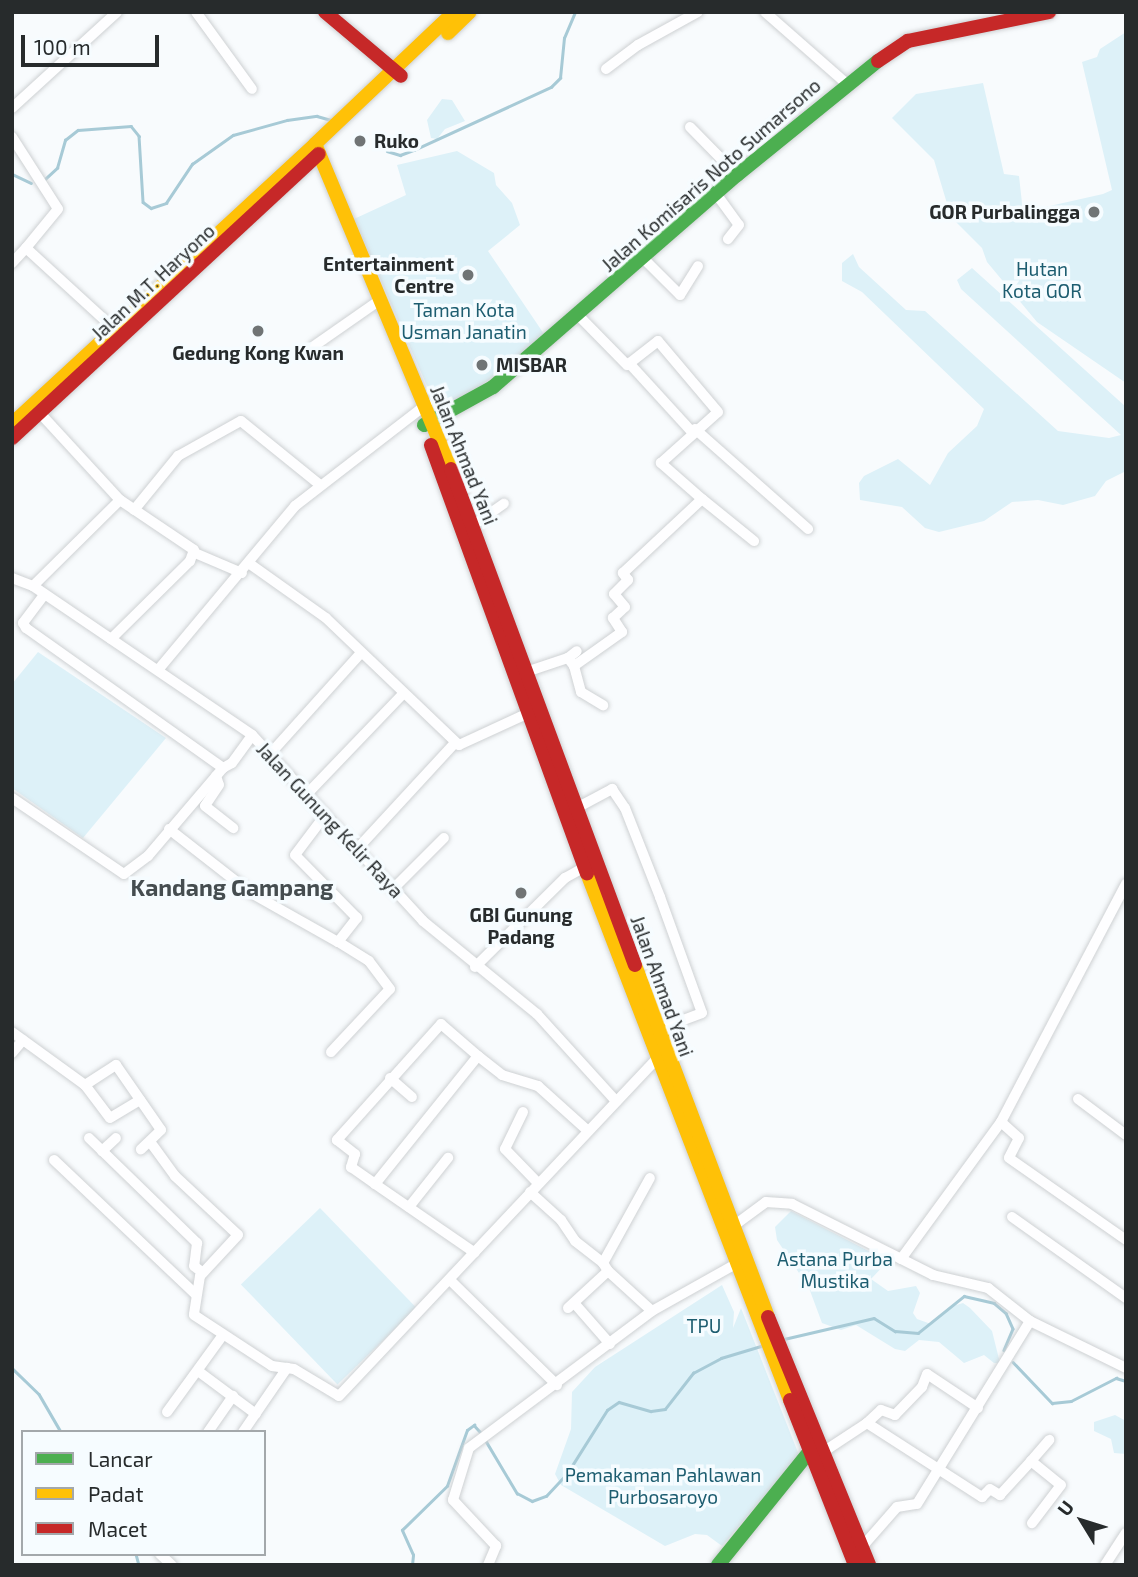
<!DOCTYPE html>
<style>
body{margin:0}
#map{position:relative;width:1138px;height:1577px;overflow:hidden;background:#f8fbfd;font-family:"Exo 2",sans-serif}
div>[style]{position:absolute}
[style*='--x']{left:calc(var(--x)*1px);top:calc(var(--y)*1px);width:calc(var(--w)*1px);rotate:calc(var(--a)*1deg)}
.green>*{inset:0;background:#ddf1f8;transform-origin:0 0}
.stream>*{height:2.5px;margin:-1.25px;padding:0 1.25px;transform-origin:1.25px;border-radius:1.25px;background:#a7cad6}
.roads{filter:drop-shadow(0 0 2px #ced1d3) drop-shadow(0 0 2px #ced1d3)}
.street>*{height:10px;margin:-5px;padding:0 5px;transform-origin:5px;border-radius:5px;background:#fefeff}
.fast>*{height:14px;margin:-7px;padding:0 7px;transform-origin:7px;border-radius:7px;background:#4caf50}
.slow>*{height:14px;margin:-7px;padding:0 7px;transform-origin:7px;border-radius:7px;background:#ffc107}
.jam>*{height:14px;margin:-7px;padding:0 7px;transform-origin:7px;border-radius:7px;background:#c62828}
.dots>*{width:19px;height:19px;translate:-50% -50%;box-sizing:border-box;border:4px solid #f6fcff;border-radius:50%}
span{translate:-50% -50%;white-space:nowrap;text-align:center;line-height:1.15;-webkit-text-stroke:7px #f6fcff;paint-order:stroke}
.poi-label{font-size:19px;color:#272b2c;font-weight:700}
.left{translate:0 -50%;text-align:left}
.right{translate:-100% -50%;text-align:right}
.street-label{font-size:19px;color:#272b2c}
.park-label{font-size:19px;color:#1d5d70}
.quarter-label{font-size:23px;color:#454d50;font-weight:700}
.frame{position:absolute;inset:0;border:14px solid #272b2c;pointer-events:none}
.legend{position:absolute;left:21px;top:1430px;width:245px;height:126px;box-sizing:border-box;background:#f6fcff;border:2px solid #a3a8ab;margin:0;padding:9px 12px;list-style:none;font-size:21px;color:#272b2c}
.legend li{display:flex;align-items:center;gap:14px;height:35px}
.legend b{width:35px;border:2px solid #a3a8ab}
.north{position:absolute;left:1047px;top:1486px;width:70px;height:70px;-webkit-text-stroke:5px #f6fcff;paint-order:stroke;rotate:308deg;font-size:19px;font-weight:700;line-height:28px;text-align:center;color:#272b2c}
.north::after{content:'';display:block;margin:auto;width:24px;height:32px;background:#272b2c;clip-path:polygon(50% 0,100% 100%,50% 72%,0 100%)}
.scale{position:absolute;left:21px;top:35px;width:138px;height:32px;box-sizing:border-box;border:4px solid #272b2c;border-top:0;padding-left:9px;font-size:21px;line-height:24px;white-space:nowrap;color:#272b2c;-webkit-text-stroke:5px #f6fcff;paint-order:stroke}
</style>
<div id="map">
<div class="green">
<i style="clip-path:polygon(1126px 32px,1126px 383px,1037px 322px,987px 262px,982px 248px,951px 217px,934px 160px,892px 118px,916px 94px,983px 83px,1004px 174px,1019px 176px,1023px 212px,1103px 194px,1112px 190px,1082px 62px,1097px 57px,1100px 49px)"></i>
<i style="clip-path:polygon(442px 99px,452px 100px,465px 121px,445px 129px,437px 139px,431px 138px,427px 120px)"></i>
<i style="clip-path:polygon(457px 151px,494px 173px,496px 185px,512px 203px,520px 225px,488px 251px,544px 334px,457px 406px,448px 407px,431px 395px,354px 219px,406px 195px,397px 165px)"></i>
<i style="clip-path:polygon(853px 254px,859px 267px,906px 310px,925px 311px,1058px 431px,1109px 438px,1121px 435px,961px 289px,957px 280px,972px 268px,1126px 407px,1126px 471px,1106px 481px,1095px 496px,1063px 505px,1038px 500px,1012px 502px,984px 521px,939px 532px,925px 528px,902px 507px,860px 500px,859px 483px,864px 476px,898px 459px,930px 485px,948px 453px,977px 426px,984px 409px,862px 292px,842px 281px,842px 263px)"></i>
<i style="clip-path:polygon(38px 652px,166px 738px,83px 838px,12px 788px,12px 684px)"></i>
<i style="left:320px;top:1208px;width:139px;height:110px;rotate:46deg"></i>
<i style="clip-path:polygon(791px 1211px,888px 1261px,871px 1279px,888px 1291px,916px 1286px,920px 1293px,913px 1313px,917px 1319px,931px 1324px,953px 1306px,963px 1303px,970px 1308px,992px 1331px,1000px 1363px,994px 1363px,984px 1355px,964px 1363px,939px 1342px,919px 1340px,905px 1351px,895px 1349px,856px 1325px,841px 1330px,822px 1323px,809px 1288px,777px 1240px,775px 1227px)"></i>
<i style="clip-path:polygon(722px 1285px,734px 1312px,733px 1328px,741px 1308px,799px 1455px,722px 1546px,707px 1535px,695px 1534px,665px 1546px,561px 1485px,555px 1474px,571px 1429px,572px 1392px,595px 1367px)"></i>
<i style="clip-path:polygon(1115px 1415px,1126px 1421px,1126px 1454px,1114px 1453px,1111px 1439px,1094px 1431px,1094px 1422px)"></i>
</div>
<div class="stream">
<i style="--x:387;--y:151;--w:14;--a:17"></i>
<i style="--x:400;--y:155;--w:15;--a:-20"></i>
<i style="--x:414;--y:150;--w:151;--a:-24.7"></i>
<i style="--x:551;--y:87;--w:13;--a:-45"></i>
<i style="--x:560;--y:78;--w:40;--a:-84.3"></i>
<i style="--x:564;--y:38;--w:28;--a:-67"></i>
<i style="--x:12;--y:174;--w:21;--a:25"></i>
<i style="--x:44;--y:180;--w:18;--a:-43"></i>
<i style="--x:57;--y:168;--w:29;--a:-74"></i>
<i style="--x:65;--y:140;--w:16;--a:-38"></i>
<i style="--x:78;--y:130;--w:53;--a:-4.3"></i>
<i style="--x:131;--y:126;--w:13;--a:51"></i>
<i style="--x:139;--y:136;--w:66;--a:86.5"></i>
<i style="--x:143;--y:202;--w:10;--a:37"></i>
<i style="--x:151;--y:208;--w:16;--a:-18"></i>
<i style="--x:166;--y:203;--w:47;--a:-56.3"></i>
<i style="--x:192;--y:164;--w:50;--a:-35.3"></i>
<i style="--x:233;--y:135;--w:56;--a:-15.5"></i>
<i style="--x:287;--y:120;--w:30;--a:-8"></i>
<i style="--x:317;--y:116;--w:15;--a:16"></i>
<i style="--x:784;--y:1339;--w:92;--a:-13.1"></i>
<i style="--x:874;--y:1318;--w:25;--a:32"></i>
<i style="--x:895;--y:1331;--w:23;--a:5"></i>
<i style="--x:918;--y:1333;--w:59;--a:-38.8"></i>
<i style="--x:964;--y:1296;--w:31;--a:13"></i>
<i style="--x:994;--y:1303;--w:16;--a:40"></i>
<i style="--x:1006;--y:1313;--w:17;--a:66"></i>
<i style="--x:1013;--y:1329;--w:23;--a:113"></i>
<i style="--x:1013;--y:1362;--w:57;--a:46.4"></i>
<i style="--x:1052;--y:1403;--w:19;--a:-6"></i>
<i style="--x:1071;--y:1401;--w:51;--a:-27.1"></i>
<i style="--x:1116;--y:1378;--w:10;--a:17"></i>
<i style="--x:12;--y:1368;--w:37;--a:44"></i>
<i style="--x:39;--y:1394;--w:44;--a:59.9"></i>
<i style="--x:486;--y:1441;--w:61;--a:59.2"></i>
<i style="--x:517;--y:1493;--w:17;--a:28"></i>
<i style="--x:532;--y:1501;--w:15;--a:-20"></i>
<i style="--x:546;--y:1496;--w:33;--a:-47"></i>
<i style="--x:568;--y:1472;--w:73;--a:-57.8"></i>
<i style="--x:607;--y:1410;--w:14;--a:-34"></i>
<i style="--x:619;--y:1402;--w:33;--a:16"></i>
<i style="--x:651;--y:1411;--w:14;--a:-8"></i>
<i style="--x:665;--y:1409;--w:46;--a:-52.1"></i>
<i style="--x:693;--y:1373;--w:32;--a:-28"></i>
<i style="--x:721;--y:1358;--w:42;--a:-16.7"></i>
<i style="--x:136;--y:1554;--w:11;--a:75"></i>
<i style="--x:412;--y:1565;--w:10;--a:-84"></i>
<i style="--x:413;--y:1555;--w:27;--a:-114"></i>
<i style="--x:402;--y:1530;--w:63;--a:-44.4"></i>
<i style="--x:447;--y:1486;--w:59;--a:-70.3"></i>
<i style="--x:467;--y:1430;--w:9;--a:-36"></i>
<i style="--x:474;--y:1425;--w:13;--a:48"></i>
</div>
<div class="roads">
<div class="street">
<i style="--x:196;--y:12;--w:95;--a:54"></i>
<i style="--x:765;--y:12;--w:109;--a:41.3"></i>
<i style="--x:606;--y:69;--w:40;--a:-37"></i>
<i style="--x:638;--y:45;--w:68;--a:-28.8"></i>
<i style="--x:12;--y:108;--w:142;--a:-42.4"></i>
<i style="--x:690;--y:127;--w:67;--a:45.6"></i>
<i style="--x:12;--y:137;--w:85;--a:57.4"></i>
<i style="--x:58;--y:209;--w:50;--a:129.4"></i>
<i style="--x:717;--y:195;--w:37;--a:54"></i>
<i style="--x:739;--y:225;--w:18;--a:128"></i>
<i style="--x:644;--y:259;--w:51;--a:45"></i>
<i style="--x:680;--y:295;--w:34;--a:-58"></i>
<i style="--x:12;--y:263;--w:21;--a:-47"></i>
<i style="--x:26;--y:248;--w:127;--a:42.5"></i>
<i style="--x:314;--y:346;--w:80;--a:-34.9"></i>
<i style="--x:629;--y:363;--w:93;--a:47.6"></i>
<i style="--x:40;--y:413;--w:118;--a:47.4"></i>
<i style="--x:120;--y:500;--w:89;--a:34"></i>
<i style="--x:194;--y:550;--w:12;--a:110"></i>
<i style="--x:190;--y:561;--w:111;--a:135.4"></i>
<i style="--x:695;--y:429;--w:151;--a:41.5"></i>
<i style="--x:702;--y:499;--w:67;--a:38.9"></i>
<i style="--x:134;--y:510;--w:70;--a:-50.8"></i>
<i style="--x:178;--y:456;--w:72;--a:-29.1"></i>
<i style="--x:241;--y:421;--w:102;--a:39"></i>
<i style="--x:472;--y:526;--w:39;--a:-35"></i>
<i style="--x:195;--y:553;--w:51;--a:23.1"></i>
<i style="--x:250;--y:564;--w:93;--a:35.4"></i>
<i style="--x:326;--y:618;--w:184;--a:43.7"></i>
<i style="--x:459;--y:745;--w:84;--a:-24.7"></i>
<i style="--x:12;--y:578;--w:22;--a:21"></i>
<i style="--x:33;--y:586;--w:265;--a:34.2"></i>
<i style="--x:252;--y:735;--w:253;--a:47.4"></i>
<i style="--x:423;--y:921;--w:147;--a:39.2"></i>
<i style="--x:537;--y:1014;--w:118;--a:47.8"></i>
<i style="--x:33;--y:586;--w:122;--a:-44.7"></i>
<i style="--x:44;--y:595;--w:35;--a:127"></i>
<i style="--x:23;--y:623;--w:6;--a:59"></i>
<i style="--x:26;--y:628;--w:242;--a:35.4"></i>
<i style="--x:223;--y:768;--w:10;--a:-29"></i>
<i style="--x:232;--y:763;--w:34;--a:-54"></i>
<i style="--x:568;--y:658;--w:10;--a:53"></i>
<i style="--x:574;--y:666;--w:59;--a:-35.3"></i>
<i style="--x:622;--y:632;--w:17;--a:-123"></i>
<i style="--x:613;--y:618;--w:16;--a:-43"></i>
<i style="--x:625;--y:607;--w:17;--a:-130"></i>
<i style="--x:614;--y:594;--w:20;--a:-45"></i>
<i style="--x:628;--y:580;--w:9;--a:-126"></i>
<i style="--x:623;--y:573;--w:108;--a:-43.1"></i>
<i style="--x:702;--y:499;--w:55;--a:-138.7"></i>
<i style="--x:661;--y:463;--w:76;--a:-41.8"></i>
<i style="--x:718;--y:412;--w:93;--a:-130.2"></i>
<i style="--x:658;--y:341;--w:39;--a:142"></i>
<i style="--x:627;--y:365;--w:70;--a:-134.4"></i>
<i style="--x:574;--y:666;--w:27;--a:75"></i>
<i style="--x:581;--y:692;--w:26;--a:31"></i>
<i style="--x:158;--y:670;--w:214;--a:-50.1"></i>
<i style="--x:295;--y:506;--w:167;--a:-37.7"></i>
<i style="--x:526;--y:672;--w:44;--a:-18.4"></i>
<i style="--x:568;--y:658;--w:11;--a:-38"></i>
<i style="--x:270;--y:754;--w:136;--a:-48"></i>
<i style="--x:216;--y:776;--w:9;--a:72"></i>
<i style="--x:219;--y:785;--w:25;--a:124"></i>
<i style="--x:205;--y:806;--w:36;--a:38"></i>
<i style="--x:307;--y:794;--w:137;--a:-46.2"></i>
<i style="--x:12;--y:798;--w:135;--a:34.2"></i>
<i style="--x:124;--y:874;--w:30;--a:-37"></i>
<i style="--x:148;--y:856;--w:116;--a:-49.6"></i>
<i style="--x:571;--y:811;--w:47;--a:-28.2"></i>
<i style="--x:612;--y:789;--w:23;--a:56"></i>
<i style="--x:625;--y:808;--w:96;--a:68.5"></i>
<i style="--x:660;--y:897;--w:123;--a:70.1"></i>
<i style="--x:702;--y:1013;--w:51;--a:159.4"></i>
<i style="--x:169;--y:829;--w:104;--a:38"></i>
<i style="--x:251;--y:893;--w:100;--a:29.4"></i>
<i style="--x:338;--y:942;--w:31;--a:-52"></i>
<i style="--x:357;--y:918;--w:88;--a:-134.5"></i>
<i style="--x:295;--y:855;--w:51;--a:-52.9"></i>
<i style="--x:358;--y:848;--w:143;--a:-47.3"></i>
<i style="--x:393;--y:889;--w:72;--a:-45"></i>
<i style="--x:475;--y:967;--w:127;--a:-44.7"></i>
<i style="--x:565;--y:878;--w:29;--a:-29"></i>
<i style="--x:12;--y:1032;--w:90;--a:36"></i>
<i style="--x:85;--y:1085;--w:37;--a:-33"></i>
<i style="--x:116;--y:1065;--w:79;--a:55.3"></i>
<i style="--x:161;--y:1130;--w:28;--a:136"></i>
<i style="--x:331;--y:1052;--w:86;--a:-46.9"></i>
<i style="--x:390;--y:989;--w:35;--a:-127"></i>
<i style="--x:369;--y:961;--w:36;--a:-148"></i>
<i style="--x:12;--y:1053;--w:17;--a:-50"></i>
<i style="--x:478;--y:1056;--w:31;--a:38"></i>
<i style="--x:502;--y:1075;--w:38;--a:17"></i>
<i style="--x:538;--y:1086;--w:67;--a:42"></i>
<i style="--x:390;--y:1078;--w:29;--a:41"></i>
<i style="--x:85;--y:1085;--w:41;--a:52.9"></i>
<i style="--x:110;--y:1118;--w:35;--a:-31"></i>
<i style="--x:1078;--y:1099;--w:60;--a:36.9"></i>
<i style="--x:523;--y:1112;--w:41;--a:115.9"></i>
<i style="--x:505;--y:1149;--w:47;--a:45.9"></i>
<i style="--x:1001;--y:1122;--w:24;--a:42"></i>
<i style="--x:1019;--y:1138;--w:22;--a:117"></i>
<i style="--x:1009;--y:1158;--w:143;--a:35"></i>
<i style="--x:89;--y:1138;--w:151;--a:44.2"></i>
<i style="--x:197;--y:1243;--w:23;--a:97"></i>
<i style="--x:194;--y:1266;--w:11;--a:38"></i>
<i style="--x:151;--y:1143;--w:41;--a:54"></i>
<i style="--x:175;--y:1176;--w:86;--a:43.1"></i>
<i style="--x:238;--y:1235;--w:56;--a:132.8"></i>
<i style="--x:200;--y:1276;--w:39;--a:99"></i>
<i style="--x:194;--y:1315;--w:93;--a:33.2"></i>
<i style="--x:272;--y:1366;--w:22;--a:8"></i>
<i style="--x:294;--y:1369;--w:52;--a:31"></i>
<i style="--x:339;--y:1396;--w:462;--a:-46.7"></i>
<i style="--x:102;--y:1151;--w:19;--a:-43"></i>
<i style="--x:54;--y:1160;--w:195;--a:43.5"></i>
<i style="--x:375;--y:1184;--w:164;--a:-51.2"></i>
<i style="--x:478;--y:1056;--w:49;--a:-139.1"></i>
<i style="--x:441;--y:1024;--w:156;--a:131.9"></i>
<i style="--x:337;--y:1140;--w:23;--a:38"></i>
<i style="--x:355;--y:1154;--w:14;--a:107"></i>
<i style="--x:351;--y:1167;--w:29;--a:35"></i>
<i style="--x:375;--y:1184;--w:121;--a:34.6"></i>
<i style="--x:530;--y:1192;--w:42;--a:42.1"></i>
<i style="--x:561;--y:1220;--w:25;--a:56"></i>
<i style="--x:575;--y:1241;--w:36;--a:38"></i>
<i style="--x:603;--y:1263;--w:97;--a:-61.1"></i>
<i style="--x:409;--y:1207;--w:63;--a:-51.5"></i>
<i style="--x:1012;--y:1217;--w:140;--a:35.4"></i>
<i style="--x:728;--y:1230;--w:47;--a:-36.4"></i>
<i style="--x:766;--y:1202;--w:26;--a:4"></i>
<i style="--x:792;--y:1204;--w:158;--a:26.7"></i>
<i style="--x:933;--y:1275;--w:57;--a:13.3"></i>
<i style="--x:988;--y:1288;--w:53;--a:38.2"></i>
<i style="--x:1030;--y:1321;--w:107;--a:26.1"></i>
<i style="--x:901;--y:1259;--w:170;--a:-53.9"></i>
<i style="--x:1001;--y:1122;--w:269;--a:-62.3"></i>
<i style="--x:608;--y:1271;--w:59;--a:42.3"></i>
<i style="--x:450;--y:1280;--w:150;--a:44.5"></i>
<i style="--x:575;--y:1304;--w:53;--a:48.8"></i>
<i style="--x:568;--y:1308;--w:54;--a:-42.8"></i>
<i style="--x:608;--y:1271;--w:9;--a:-122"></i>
<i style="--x:198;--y:1371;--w:72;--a:36.6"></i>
<i style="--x:978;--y:1408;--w:61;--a:-146.3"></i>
<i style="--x:927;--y:1374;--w:14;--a:111"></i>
<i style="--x:922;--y:1387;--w:39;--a:134"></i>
<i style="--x:895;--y:1415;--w:15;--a:-160"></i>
<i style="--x:881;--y:1410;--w:19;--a:137"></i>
<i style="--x:867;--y:1423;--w:137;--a:32.8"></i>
<i style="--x:982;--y:1497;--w:11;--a:-45"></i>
<i style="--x:990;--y:1489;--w:12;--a:31"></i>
<i style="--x:1000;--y:1495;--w:46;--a:-47.6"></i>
<i style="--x:1031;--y:1461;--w:38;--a:39"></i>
<i style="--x:1061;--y:1485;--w:48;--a:127.3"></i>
<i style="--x:167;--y:1412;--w:95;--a:-54"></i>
<i style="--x:208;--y:1432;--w:44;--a:-55.2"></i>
<i style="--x:243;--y:1432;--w:78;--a:-55.5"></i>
<i style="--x:823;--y:1452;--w:53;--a:-33.4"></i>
<i style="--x:1031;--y:1461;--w:28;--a:-49"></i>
<i style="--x:862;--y:1547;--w:53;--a:-48.8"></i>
<i style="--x:897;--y:1507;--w:20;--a:-9"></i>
<i style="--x:917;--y:1504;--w:215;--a:-58.3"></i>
<i style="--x:160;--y:1554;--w:16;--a:43"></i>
<i style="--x:488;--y:1565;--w:21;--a:-67"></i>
<i style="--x:496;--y:1546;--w:63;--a:-133.1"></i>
<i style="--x:453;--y:1500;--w:54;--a:-72.9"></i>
<i style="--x:469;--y:1448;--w:229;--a:-36.8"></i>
<i style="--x:652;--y:1311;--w:94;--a:-29.3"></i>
<i style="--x:1105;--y:1565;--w:38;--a:-57"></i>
</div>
<div class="fast">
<i style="--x:424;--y:425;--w:79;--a:-28.8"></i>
<i style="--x:493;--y:387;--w:323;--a:-41"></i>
<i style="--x:737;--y:175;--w:181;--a:-39"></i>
<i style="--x:718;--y:1565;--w:154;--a:-51.1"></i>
</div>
<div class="slow">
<i style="--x:448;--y:33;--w:30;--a:-44"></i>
<i style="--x:12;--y:424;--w:413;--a:-42.7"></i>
<i style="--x:451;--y:469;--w:352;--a:-112.7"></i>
<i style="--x:315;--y:144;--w:192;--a:-43.5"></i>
<i style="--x:587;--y:873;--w:565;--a:68.93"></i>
<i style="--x:635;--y:965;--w:376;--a:69.3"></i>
</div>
<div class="jam">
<i style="--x:325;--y:12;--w:99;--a:40.1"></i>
<i style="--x:878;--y:61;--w:36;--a:-34"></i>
<i style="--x:908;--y:41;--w:144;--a:-11.6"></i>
<i style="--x:12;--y:438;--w:418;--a:-42.8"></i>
<i style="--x:431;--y:445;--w:456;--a:70"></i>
<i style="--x:451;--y:469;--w:529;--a:69.65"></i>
<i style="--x:768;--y:1317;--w:268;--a:67.8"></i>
<i style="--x:790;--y:1400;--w:177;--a:68.5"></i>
</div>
</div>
<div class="dots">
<i style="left:360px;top:141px;background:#707475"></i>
<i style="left:1094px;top:212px;background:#707475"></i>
<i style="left:468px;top:275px;background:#707475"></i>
<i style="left:258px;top:331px;background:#707475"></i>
<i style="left:482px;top:365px;background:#707475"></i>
<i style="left:521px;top:893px;background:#707475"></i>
</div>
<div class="poi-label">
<span class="left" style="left:374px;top:141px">Ruko</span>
<span class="right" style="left:1080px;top:212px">GOR Purbalingga</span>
<span class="right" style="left:454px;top:275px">Entertainment<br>Centre</span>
<span style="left:258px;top:353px">Gedung Kong Kwan</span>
<span class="left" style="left:496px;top:365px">MISBAR</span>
<span style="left:521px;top:926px">GBI Gunung<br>Padang</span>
</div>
<div class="street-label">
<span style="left:711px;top:175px;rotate:-41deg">Jalan Komisaris Noto Sumarsono</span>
<span style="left:153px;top:282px;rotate:-43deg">Jalan M.T. Haryono</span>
<span style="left:464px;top:455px;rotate:68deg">Jalan Ahmad Yani</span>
<span style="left:330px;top:820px;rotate:47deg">Jalan Gunung Kelir Raya</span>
<span style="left:662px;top:986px;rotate:70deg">Jalan Ahmad Yani</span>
</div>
<div class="park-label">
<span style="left:1042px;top:280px">Hutan<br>Kota GOR</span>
<span style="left:464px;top:321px">Taman Kota<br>Usman Janatin</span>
<span style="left:835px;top:1270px">Astana Purba<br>Mustika</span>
<span style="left:704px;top:1326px">TPU</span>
<span style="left:663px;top:1486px">Pemakaman Pahlawan<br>Purbosaroyo</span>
</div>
<div class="quarter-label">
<span style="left:232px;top:887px">Kandang Gampang</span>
</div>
<div class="frame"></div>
<ul class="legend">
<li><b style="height:9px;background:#4caf50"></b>Lancar</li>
<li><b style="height:9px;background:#ffc107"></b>Padat</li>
<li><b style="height:9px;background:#c62828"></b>Macet</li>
</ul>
<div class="north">U</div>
<div class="scale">100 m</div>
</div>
